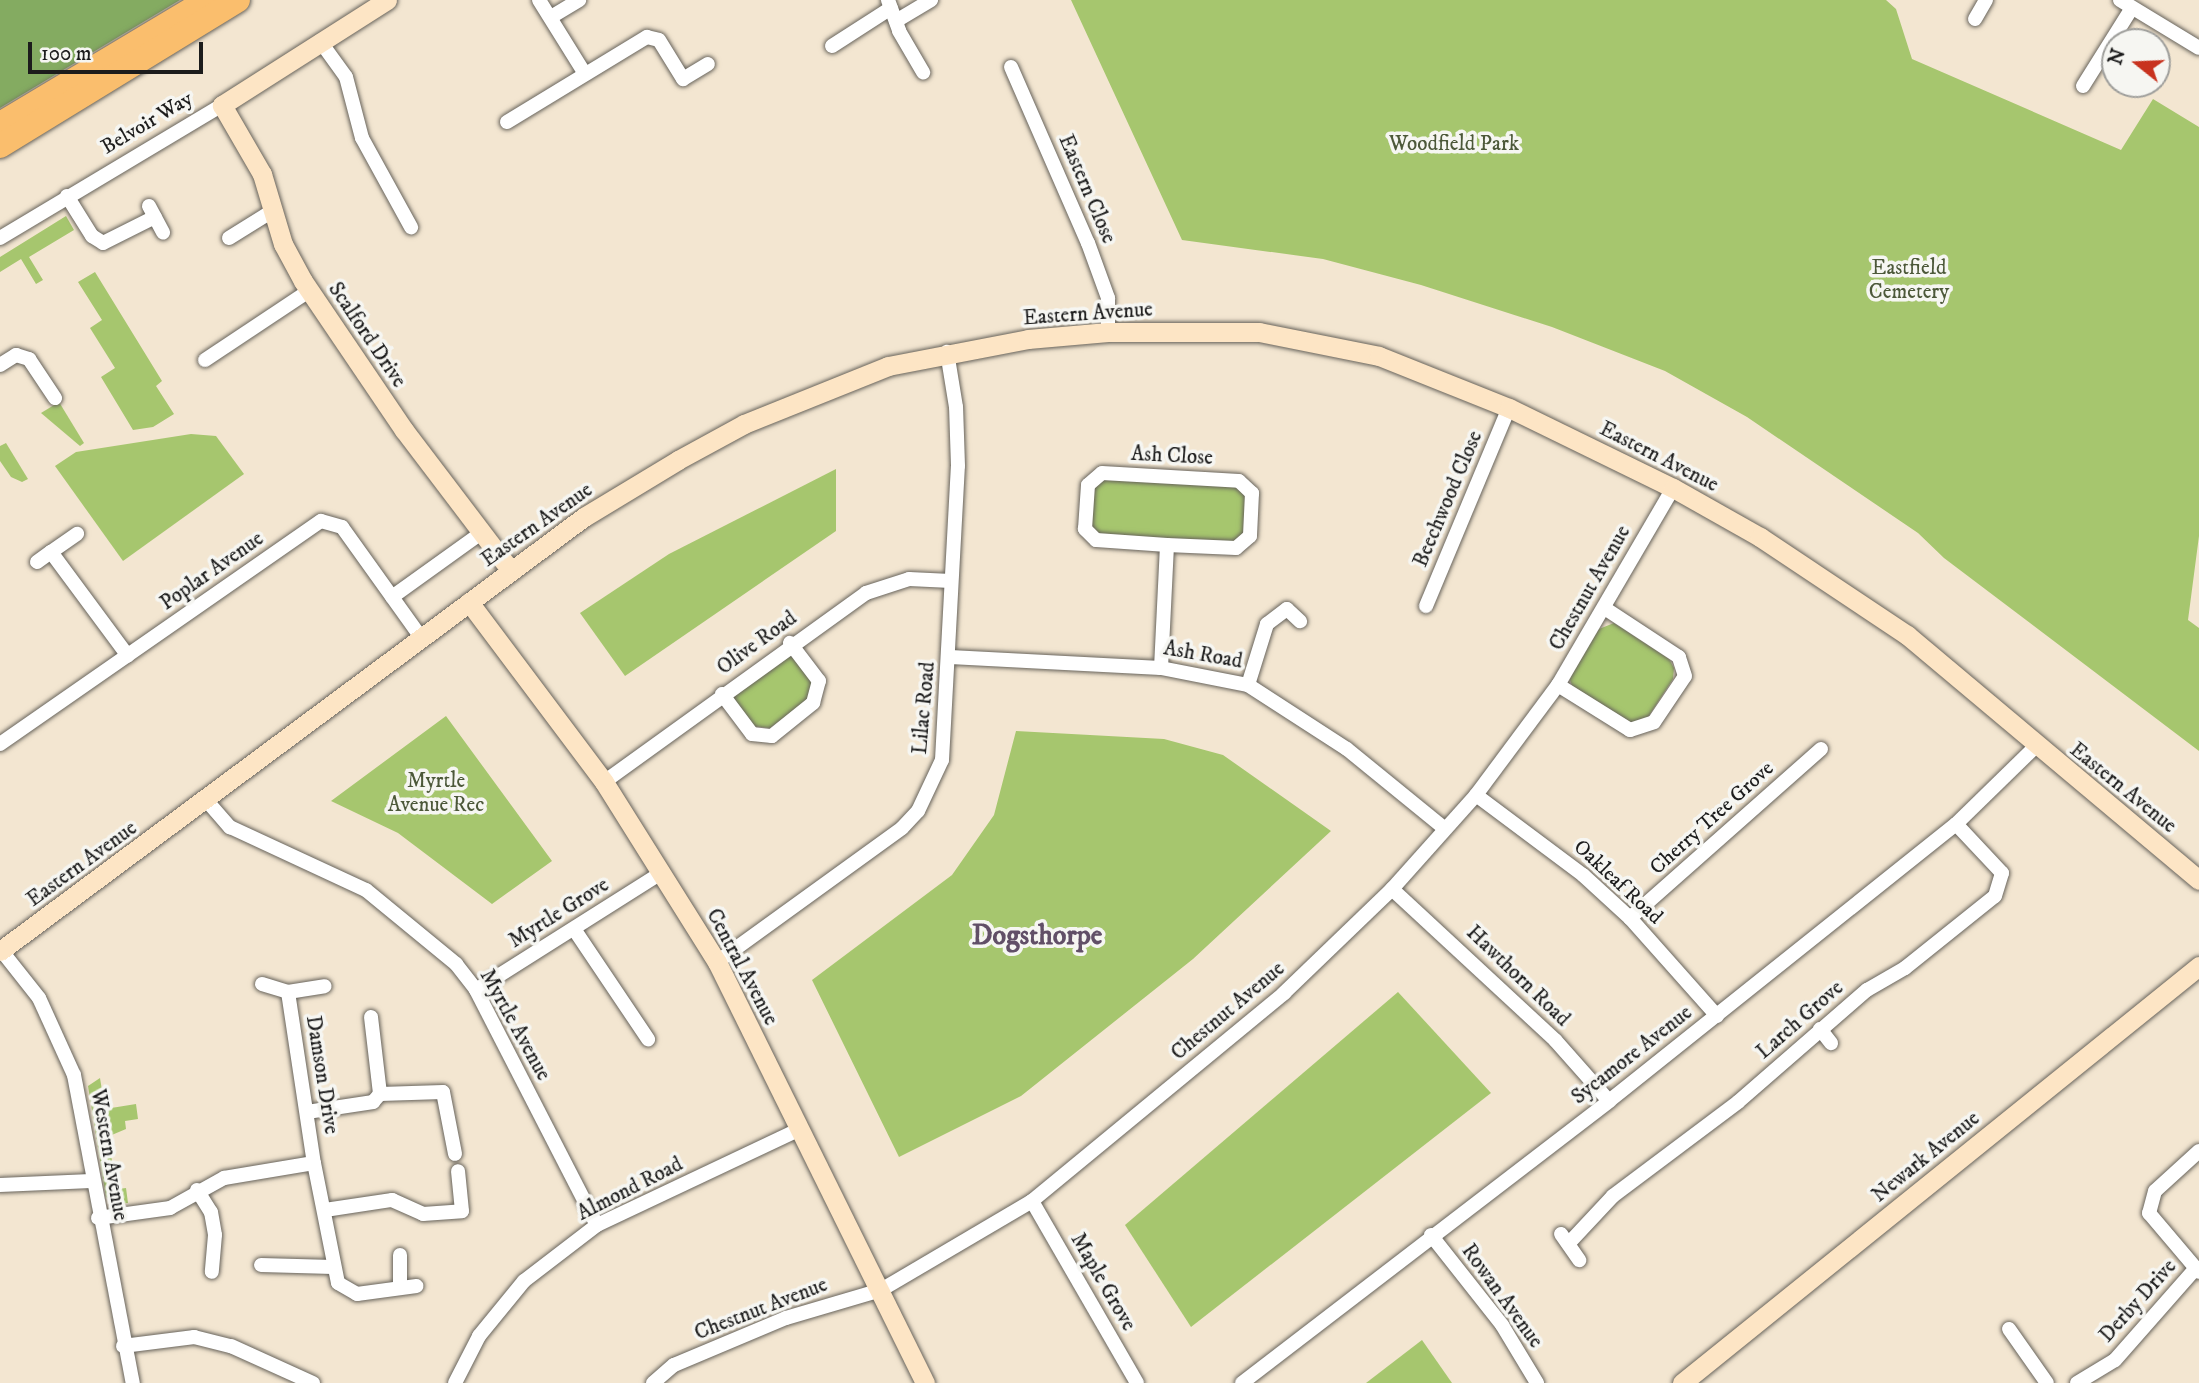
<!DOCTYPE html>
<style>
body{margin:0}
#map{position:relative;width:2199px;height:1383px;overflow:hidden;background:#f3e6d1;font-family:"IM FELL DW Pica",serif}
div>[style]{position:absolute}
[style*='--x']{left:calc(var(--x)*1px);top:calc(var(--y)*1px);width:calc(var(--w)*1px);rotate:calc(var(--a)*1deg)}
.green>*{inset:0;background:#a6c66e}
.forest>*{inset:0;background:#84ab61}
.roads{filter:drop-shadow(0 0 2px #67635b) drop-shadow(0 0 2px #67635b)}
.street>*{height:14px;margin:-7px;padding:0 7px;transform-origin:7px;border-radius:7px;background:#fff}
.secondary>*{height:19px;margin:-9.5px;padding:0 9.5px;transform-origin:9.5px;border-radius:9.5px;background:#fde5c5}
.highway>*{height:24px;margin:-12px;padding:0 12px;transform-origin:12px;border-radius:12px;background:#fabe6d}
span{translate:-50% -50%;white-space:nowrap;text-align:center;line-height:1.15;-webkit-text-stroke:7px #f6f6f2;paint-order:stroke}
.street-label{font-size:21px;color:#1c1c1c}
.park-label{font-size:21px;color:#4c5839}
.district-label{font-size:28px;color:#614f67;font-weight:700}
.north{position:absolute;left:2101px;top:28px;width:70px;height:70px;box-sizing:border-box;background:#f6f6f2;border:2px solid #9f9f9c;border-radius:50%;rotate:288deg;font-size:19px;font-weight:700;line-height:28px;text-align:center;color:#1c1c1c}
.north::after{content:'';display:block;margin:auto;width:24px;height:32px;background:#c8321e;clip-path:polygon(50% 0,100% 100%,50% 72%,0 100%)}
.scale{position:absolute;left:28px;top:42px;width:175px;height:32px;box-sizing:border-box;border:4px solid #1c1c1c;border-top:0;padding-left:9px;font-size:21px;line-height:24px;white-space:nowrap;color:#1c1c1c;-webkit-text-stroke:5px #f6f6f2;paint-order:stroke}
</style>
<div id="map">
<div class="green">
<i style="clip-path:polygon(1071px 0,1886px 0,1896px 9px,1912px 59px,2121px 150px,2153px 99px,2199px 127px,2199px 536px,2188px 620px,2199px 628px,2199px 751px,1944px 558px,1918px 533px,1747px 417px,1665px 371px,1552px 327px,1421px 285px,1323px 259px,1182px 240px)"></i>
<i style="clip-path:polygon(66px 216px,74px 230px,29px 257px,43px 280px,36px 284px,21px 259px,0 272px,0 257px)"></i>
<i style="clip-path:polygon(95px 272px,162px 381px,156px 386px,174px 414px,153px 427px,133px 430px,101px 377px,115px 368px,90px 328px,102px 320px,78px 282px)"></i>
<i style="clip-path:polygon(59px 402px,84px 443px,80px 446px,41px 413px)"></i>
<i style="clip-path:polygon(191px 434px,216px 436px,244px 474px,123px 561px,55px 466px,76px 452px)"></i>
<i style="clip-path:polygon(6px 443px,28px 479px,22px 482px,11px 477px,0 461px,0 446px)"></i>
<i style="clip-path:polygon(836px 469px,836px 531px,625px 676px,580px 613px,669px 554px)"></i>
<i style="clip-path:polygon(1104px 479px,1237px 485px,1248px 496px,1245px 535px,1234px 544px,1098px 536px,1088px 528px,1093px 487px)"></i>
<i style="clip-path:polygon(1614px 623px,1669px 659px,1674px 668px,1673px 679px,1648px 717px,1632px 723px,1573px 688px,1570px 680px,1571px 671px,1599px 629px)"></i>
<i style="clip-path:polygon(786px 655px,794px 657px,814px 683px,807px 700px,770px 728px,751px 726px,733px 700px,734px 691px)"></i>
<i style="clip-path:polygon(446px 716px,552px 861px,492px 904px,398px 833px,331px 801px)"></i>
<i style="clip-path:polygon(1016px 731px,1164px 739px,1223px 755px,1331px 831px,1193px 959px,1021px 1096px,899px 1157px,812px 980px,952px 875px,994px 815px)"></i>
<i style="clip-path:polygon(1398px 992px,1491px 1093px,1191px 1327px,1125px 1225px)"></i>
<i style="clip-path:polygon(100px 1078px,105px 1109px,136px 1104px,138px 1119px,125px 1121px,126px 1129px,107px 1137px,118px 1189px,126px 1188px,128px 1203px,116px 1204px,106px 1197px,88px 1086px)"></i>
<i style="clip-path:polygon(1422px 1340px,1452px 1383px,1366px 1383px)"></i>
</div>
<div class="forest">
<i style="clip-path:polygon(0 0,180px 0,0 108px)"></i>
</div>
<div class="roads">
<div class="street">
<i style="--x:539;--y:0;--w:87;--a:58.1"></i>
<i style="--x:888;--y:0;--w:33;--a:70"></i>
<i style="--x:899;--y:31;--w:48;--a:59.7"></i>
<i style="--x:2120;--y:0;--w:92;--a:31.3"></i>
<i style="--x:551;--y:17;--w:33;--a:-31"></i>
<i style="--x:1975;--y:19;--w:22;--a:-60"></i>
<i style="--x:896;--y:21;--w:41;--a:-31"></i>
<i style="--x:320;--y:41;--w:44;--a:54.2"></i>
<i style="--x:346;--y:77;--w:63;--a:75.3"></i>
<i style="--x:362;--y:138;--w:102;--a:61.2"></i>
<i style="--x:832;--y:46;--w:70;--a:-32.8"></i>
<i style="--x:1011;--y:67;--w:192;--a:66.4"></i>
<i style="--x:1088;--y:243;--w:59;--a:70"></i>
<i style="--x:1108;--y:298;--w:34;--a:90"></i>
<i style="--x:2083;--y:86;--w:92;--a:-57.9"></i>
<i style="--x:507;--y:122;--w:164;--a:-31.3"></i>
<i style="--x:647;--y:37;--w:12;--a:14"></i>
<i style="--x:659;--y:40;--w:46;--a:58.4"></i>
<i style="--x:683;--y:79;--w:29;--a:-31"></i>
<i style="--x:67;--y:196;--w:47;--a:58"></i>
<i style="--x:92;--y:236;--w:13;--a:32"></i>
<i style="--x:103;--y:243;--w:58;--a:-26.6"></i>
<i style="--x:149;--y:206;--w:30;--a:62"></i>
<i style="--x:0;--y:238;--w:259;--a:-30.9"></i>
<i style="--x:229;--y:238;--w:53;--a:-31.9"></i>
<i style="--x:205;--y:360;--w:125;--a:-33.6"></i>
<i style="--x:0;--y:365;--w:19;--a:-32"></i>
<i style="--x:16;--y:355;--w:14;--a:17"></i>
<i style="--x:29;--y:359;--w:47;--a:56.3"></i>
<i style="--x:51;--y:552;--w:32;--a:-35"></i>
<i style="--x:37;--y:562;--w:17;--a:-36"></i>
<i style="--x:51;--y:552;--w:129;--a:53.5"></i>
<i style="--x:392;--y:597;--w:110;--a:-35.7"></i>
<i style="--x:1426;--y:606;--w:215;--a:-67.3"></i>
<i style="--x:950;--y:657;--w:211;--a:3"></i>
<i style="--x:1161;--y:668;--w:89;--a:11.1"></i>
<i style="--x:1248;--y:685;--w:118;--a:32.9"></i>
<i style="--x:1347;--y:749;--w:125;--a:39.2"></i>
<i style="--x:1161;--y:668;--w:123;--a:-87.2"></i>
<i style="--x:1167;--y:545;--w:71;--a:-176"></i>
<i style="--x:1096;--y:540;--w:16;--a:-135"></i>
<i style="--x:1085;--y:529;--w:44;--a:-86.1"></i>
<i style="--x:1088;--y:485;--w:18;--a:-41"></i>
<i style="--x:1102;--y:473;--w:137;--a:3.3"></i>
<i style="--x:1239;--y:481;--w:18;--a:43"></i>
<i style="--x:1252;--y:493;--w:43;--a:92.7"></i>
<i style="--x:1250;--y:536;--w:18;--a:139"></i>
<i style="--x:1236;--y:548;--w:69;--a:-177.5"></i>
<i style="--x:1248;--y:685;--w:64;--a:-72.7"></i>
<i style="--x:1267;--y:624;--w:25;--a:-37"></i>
<i style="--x:1287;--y:609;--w:18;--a:43"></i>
<i style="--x:1558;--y:685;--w:85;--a:32"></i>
<i style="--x:1630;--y:730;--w:25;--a:-18"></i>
<i style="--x:1654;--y:722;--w:55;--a:-56"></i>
<i style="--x:1685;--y:676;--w:20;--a:-108"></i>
<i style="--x:1679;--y:657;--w:87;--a:-146.7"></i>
<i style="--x:722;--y:694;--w:50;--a:53.1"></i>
<i style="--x:752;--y:734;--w:20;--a:6"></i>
<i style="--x:772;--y:736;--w:53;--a:-38.8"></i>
<i style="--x:813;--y:703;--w:23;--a:-75"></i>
<i style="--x:819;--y:681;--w:48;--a:-127.3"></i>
<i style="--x:0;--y:744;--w:391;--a:-34.8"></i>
<i style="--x:321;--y:521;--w:22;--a:16"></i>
<i style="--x:342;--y:527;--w:134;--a:54.4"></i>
<i style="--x:604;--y:782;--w:323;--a:-35.8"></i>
<i style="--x:866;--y:593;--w:45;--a:-18"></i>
<i style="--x:909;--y:579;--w:42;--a:2.7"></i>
<i style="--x:1476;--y:795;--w:134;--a:36.8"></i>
<i style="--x:1583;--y:875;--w:64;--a:42.5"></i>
<i style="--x:1630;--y:918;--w:131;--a:48.4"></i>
<i style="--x:207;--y:801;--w:35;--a:49"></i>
<i style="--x:230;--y:827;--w:150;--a:24.9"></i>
<i style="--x:366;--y:890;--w:117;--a:39.4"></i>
<i style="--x:456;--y:964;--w:33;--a:52"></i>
<i style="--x:476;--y:990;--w:264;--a:62.8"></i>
<i style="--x:1392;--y:889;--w:222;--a:42.8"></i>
<i style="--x:1555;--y:1040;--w:81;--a:48.5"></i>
<i style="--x:1630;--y:918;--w:255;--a:-41.5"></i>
<i style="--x:574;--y:929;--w:133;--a:56.1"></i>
<i style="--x:1;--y:950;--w:61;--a:51.6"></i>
<i style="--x:39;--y:998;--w:85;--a:65.6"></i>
<i style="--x:74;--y:1075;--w:314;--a:79.2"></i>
<i style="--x:717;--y:962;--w:228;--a:-35.9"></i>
<i style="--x:902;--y:828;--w:23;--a:-47"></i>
<i style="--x:918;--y:811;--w:56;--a:-64.8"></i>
<i style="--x:942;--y:760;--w:294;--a:-86.9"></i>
<i style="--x:958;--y:466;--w:59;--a:-91.9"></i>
<i style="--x:956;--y:407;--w:56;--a:-99.3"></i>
<i style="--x:262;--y:984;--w:27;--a:17"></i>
<i style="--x:288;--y:992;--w:37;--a:-9"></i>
<i style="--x:476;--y:990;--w:221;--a:-32.3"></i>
<i style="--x:288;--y:992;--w:173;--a:81.4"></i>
<i style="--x:371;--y:1017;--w:78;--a:83.3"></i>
<i style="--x:1820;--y:1029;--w:18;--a:52"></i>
<i style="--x:307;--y:1112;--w:67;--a:-8.6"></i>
<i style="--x:373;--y:1102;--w:11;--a:-49"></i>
<i style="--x:380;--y:1094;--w:63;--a:-1.8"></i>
<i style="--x:443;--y:1092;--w:63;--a:79"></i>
<i style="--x:2199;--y:1151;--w:59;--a:137.7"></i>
<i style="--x:2155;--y:1191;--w:23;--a:105"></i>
<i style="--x:2149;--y:1213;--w:77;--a:49.7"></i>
<i style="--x:0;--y:1185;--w:91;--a:-2.5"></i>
<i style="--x:197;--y:1190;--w:26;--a:58"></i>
<i style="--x:211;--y:1212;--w:23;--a:80"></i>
<i style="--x:215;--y:1235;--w:37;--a:95"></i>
<i style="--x:1032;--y:1201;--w:210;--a:60"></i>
<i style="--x:325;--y:1210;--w:68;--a:-8.5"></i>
<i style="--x:392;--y:1200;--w:34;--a:24"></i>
<i style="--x:423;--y:1214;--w:39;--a:-4"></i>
<i style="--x:462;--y:1211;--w:40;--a:-95.7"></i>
<i style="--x:98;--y:1218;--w:73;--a:-7.9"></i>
<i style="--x:170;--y:1208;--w:62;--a:-29.1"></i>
<i style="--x:224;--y:1178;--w:91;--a:-9.5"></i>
<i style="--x:314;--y:1163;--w:122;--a:78.7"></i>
<i style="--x:338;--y:1283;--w:22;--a:30"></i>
<i style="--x:357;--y:1294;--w:60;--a:-7.7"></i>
<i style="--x:1561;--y:1234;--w:32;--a:55"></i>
<i style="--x:1431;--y:1235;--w:115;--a:51.7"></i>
<i style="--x:1502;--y:1325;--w:68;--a:58.9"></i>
<i style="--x:1569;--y:1243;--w:64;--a:-46.9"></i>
<i style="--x:1613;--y:1196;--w:156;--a:-36.9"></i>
<i style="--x:1738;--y:1102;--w:171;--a:-41"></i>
<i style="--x:1867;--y:990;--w:44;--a:-30.1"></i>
<i style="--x:1905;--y:968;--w:115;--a:-38.7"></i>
<i style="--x:1995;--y:896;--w:24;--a:-73"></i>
<i style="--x:2002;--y:873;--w:67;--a:-133.2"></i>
<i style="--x:400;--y:1255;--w:31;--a:90"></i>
<i style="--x:261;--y:1265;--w:72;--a:1.6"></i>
<i style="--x:2009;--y:1329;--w:66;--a:54.9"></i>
<i style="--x:123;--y:1346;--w:72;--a:-7.2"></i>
<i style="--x:194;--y:1337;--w:38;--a:14"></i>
<i style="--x:231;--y:1346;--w:90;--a:24.3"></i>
<i style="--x:455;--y:1383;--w:53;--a:-62.9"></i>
<i style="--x:479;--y:1336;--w:71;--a:-50.7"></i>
<i style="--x:524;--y:1281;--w:92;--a:-37.5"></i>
<i style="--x:597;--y:1225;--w:225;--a:-25.3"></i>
<i style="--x:653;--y:1383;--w:28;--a:-41"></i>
<i style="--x:674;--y:1365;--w:121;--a:-22.8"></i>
<i style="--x:786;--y:1318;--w:99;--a:-16.4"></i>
<i style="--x:881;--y:1290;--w:175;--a:-30.5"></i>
<i style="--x:1032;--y:1201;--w:327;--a:-39.5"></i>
<i style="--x:1284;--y:993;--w:150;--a:-43.9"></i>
<i style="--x:1392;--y:889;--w:126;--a:-48.2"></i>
<i style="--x:1476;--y:795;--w:137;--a:-53.3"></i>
<i style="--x:1558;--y:685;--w:228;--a:-59.7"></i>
<i style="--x:1242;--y:1383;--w:463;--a:-37.5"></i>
<i style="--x:1609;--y:1101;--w:444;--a:-38.6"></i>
<i style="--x:1956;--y:824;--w:112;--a:-44.3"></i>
<i style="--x:2077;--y:1383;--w:44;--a:-31.2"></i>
<i style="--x:2115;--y:1360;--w:123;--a:-48.6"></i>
</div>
<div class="secondary">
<i style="--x:387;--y:0;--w:196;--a:147.5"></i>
<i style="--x:222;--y:105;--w:80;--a:59.9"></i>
<i style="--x:262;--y:174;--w:73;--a:73.3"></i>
<i style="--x:283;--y:244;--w:42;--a:61.6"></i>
<i style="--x:303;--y:281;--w:180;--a:55.9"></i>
<i style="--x:404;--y:430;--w:177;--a:52.8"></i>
<i style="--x:469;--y:602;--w:225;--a:53.1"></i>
<i style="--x:604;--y:782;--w:213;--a:57.9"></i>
<i style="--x:717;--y:962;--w:470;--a:63.7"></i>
<i style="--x:0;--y:951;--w:728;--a:-36.62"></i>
<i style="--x:584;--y:517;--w:110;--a:-31.2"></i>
<i style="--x:678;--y:460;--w:75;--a:-28.6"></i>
<i style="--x:744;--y:424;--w:155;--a:-21.9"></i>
<i style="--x:888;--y:366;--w:143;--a:-10.9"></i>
<i style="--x:1028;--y:339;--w:80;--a:-5"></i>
<i style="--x:1108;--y:332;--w:151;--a:0"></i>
<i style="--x:1259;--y:332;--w:122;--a:11.3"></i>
<i style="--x:1379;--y:356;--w:140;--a:21.8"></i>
<i style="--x:1509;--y:408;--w:182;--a:26"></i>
<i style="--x:1673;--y:488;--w:100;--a:29.4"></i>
<i style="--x:1760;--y:537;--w:177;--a:33.7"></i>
<i style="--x:1907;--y:635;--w:381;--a:40"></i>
<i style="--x:1682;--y:1383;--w:664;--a:-38.89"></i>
</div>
<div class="highway">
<i style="--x:0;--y:124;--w:241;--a:-30.9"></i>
<i style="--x:0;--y:146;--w:279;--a:-31.5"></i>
</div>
</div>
<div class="street-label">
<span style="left:147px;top:123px;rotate:-31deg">Belvoir Way</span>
<span style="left:1087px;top:189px;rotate:67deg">Eastern Close</span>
<span style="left:1088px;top:314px;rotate:-4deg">Eastern Avenue</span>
<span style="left:367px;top:335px;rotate:56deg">Scalford Drive</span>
<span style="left:1172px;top:456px;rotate:3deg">Ash Close</span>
<span style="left:1659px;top:457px;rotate:27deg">Eastern Avenue</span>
<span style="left:1448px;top:499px;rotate:-67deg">Beechwood Close</span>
<span style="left:537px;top:525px;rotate:-35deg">Eastern Avenue</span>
<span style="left:212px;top:571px;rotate:-35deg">Poplar Avenue</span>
<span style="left:1590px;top:588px;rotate:-60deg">Chestnut Avenue</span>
<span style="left:757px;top:643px;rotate:-36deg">Olive Road</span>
<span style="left:1203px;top:655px;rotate:10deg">Ash Road</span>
<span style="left:924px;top:708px;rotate:-85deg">Lilac Road</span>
<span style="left:2123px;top:788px;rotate:39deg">Eastern Avenue</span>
<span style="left:1712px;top:818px;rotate:-42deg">Cherry Tree Grove</span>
<span style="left:82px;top:864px;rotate:-36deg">Eastern Avenue</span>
<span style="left:1618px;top:882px;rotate:43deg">Oakleaf Road</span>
<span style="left:559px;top:913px;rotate:-32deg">Myrtle Grove</span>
<span style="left:742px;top:967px;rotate:62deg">Central Avenue</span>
<span style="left:1518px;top:976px;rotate:44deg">Hawthorn Road</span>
<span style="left:1228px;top:1011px;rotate:-40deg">Chestnut Avenue</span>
<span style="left:1800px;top:1020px;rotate:-41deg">Larch Grove</span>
<span style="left:515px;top:1025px;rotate:61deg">Myrtle Avenue</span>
<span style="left:1632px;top:1055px;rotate:-38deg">Sycamore Avenue</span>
<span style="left:322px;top:1075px;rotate:81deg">Damson Drive</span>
<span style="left:109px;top:1155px;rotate:80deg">Western Avenue</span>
<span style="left:1926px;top:1157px;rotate:-39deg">Newark Avenue</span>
<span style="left:630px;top:1189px;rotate:-27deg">Almond Road</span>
<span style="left:1103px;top:1282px;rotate:60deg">Maple Grove</span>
<span style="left:1502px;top:1296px;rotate:54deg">Rowan Avenue</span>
<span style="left:2138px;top:1301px;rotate:-48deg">Derby Drive</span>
<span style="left:761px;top:1309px;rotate:-21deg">Chestnut Avenue</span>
</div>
<div class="park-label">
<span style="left:1454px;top:144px">Woodfield Park</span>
<span style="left:1909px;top:280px">Eastfield<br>Cemetery</span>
<span style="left:436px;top:793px">Myrtle<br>Avenue Rec</span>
</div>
<div class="district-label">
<span style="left:1037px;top:936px">Dogsthorpe</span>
</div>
<div class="north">N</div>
<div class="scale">100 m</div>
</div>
